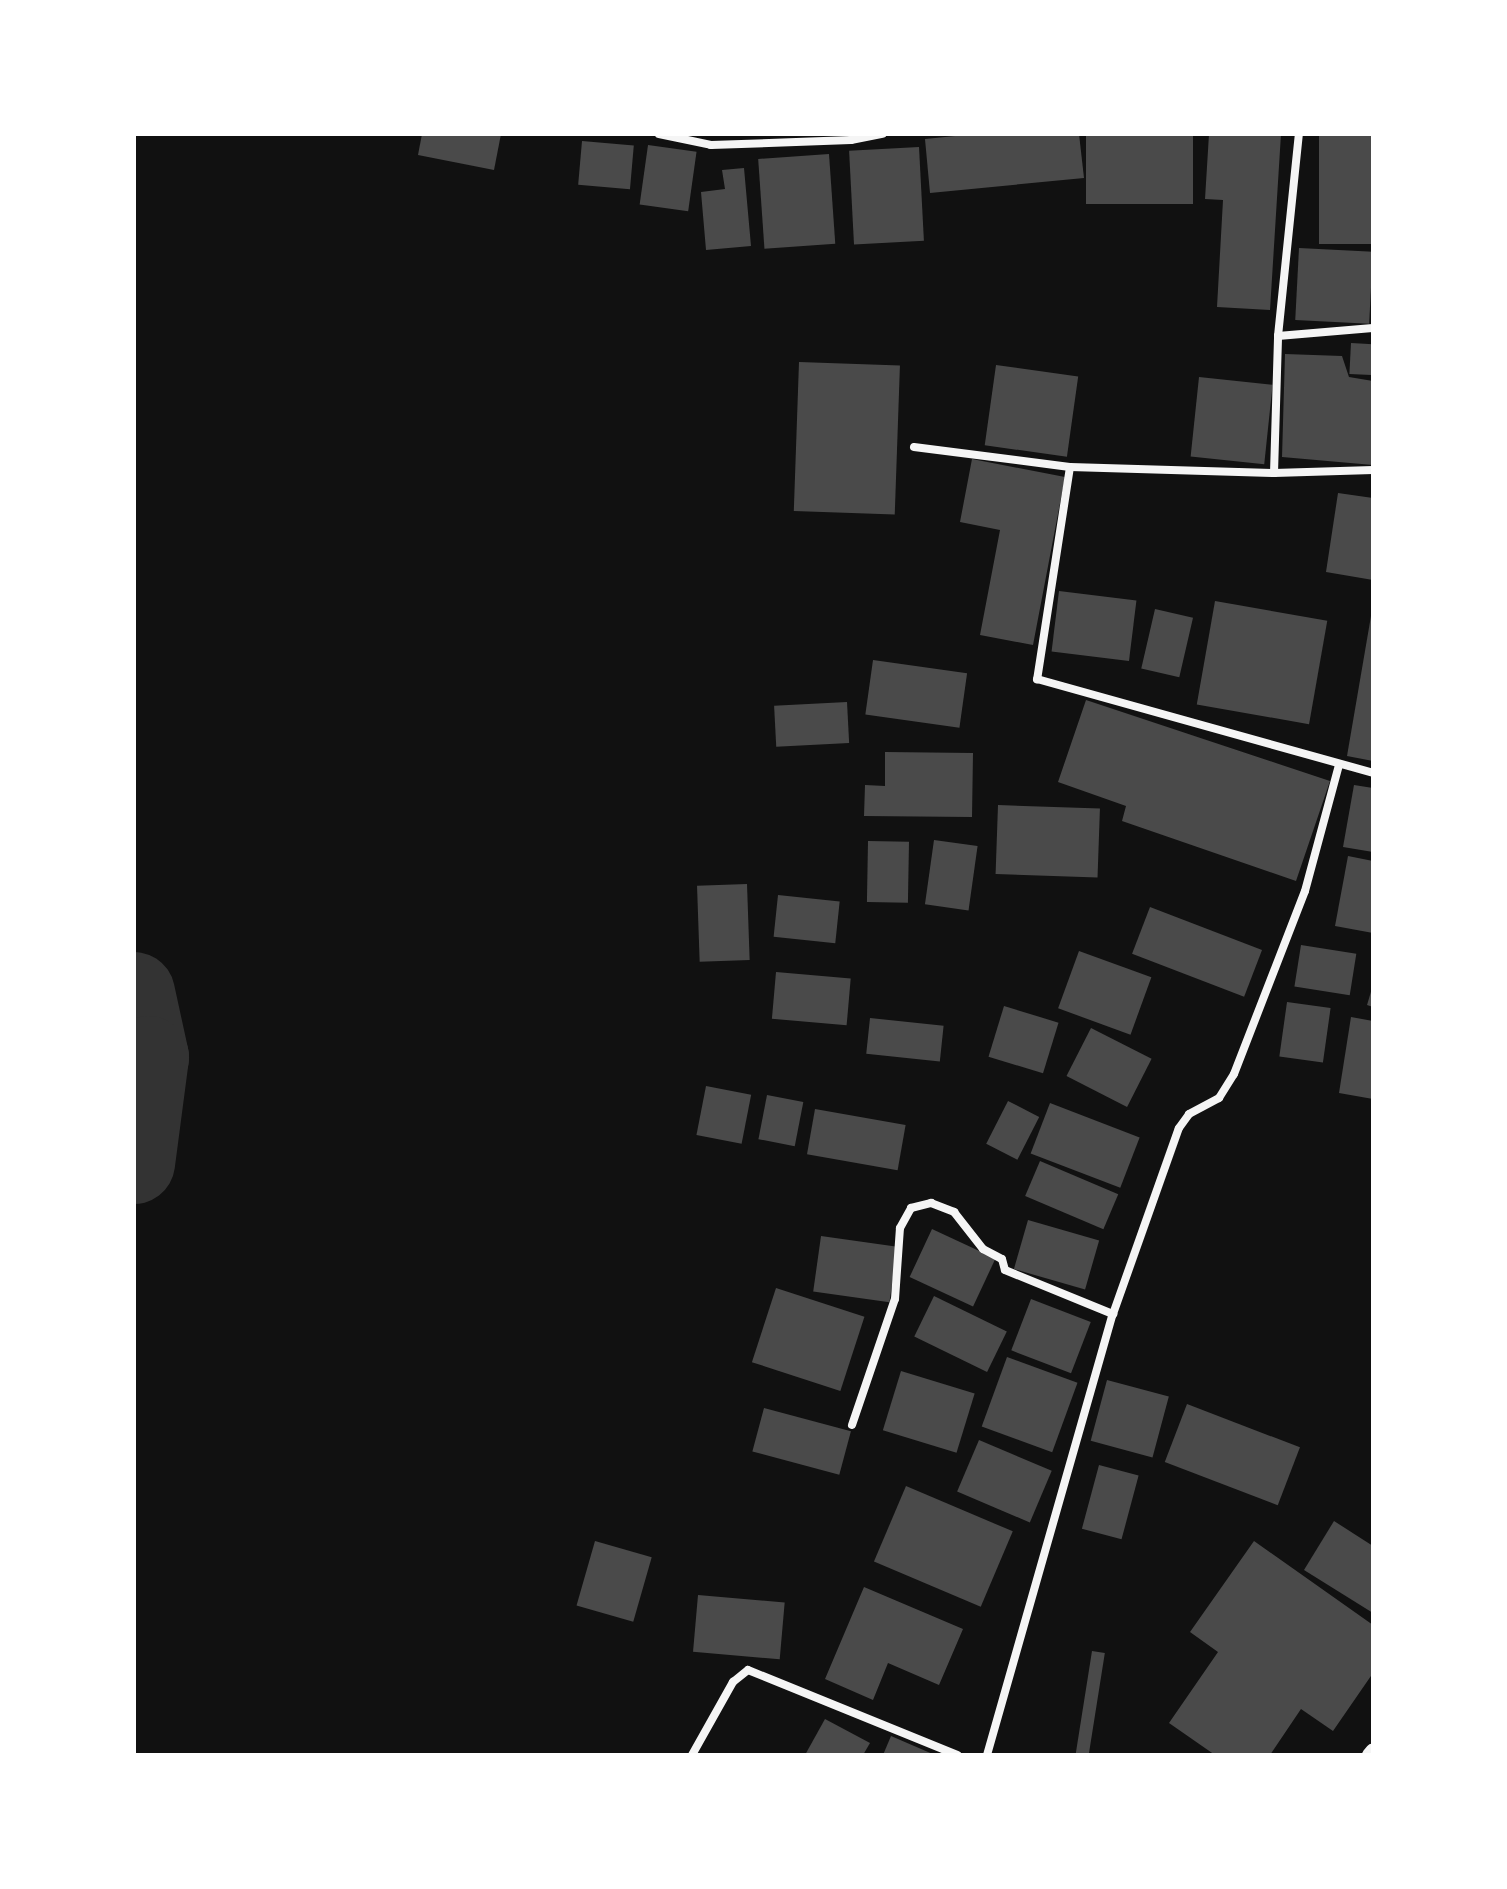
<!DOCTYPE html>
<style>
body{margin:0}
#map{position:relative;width:1507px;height:1889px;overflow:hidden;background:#111;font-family:Commissioner,sans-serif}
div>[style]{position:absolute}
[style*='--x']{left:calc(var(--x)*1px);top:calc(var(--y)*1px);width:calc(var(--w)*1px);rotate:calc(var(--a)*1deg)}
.river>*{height:82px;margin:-41px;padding:0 41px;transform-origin:41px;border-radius:41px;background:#333}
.building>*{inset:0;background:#4a4a4a;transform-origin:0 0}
.minor>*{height:8px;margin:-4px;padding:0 4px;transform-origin:4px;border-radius:4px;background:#f5f5f5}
.tertiary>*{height:14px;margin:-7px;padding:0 7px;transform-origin:7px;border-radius:7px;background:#f5f5f5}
span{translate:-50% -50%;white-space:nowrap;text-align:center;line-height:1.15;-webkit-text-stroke:8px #fff;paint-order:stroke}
.frame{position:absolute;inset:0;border:136px solid #fff;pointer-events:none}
</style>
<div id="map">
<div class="river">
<i style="--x:134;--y:993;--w:66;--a:77.7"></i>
<i style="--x:148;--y:1057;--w:107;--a:97.5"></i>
</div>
<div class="building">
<i style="clip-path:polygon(422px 134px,501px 134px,494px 170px,418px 155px)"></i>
<i style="clip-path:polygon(975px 134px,1079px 134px,1084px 178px,930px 193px,925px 139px)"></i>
<i style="left:1086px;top:134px;width:107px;height:70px"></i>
<i style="clip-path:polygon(1209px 134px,1281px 134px,1270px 310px,1217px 307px,1223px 200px,1205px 199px)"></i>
<i style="left:1319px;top:134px;width:54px;height:110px"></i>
<i style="left:582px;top:141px;width:52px;height:44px;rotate:5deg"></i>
<i style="left:648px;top:145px;width:49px;height:60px;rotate:8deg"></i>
<i style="left:919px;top:147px;width:94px;height:70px;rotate:87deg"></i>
<i style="left:829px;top:154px;width:90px;height:71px;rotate:86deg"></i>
<i style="clip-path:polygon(744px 168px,751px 246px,706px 250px,701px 192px,725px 189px,722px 170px)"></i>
<i style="left:1299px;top:248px;width:74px;height:72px;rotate:3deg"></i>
<i style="left:1351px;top:343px;width:22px;height:31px;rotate:3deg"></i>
<i style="clip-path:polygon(1285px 354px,1342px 356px,1349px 377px,1373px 381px,1373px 465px,1282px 457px)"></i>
<i style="left:799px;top:362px;width:101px;height:149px;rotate:2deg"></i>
<i style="left:996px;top:365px;width:83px;height:81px;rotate:8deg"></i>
<i style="left:1199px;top:377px;width:74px;height:80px;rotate:6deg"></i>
<i style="clip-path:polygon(972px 459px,1065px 477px,1033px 645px,980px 635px,1000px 530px,960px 522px)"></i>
<i style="clip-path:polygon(1338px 493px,1373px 498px,1373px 580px,1326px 572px)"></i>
<i style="left:1059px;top:591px;width:78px;height:61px;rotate:7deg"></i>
<i style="left:1215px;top:601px;width:114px;height:105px;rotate:10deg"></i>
<i style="left:1155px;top:609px;width:39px;height:61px;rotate:13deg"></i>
<i style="clip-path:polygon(1371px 616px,1373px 616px,1373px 761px,1347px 756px)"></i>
<i style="left:873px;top:660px;width:95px;height:55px;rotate:8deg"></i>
<i style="clip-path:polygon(1086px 700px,1330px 781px,1296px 881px,1122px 821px,1126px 806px,1058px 782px)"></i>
<i style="left:847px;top:702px;width:41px;height:73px;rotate:87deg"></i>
<i style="clip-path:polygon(885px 752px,973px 753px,972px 817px,864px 816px,865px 785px,885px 786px)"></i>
<i style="clip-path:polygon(1354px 785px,1373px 788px,1373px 852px,1343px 847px)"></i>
<i style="left:998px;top:805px;width:102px;height:69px;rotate:2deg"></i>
<i style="left:934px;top:840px;width:44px;height:65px;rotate:8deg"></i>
<i style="left:868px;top:841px;width:41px;height:61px;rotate:1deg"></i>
<i style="clip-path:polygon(1348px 856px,1373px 861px,1373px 933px,1335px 926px)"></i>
<i style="left:747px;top:884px;width:76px;height:50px;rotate:88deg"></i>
<i style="left:778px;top:895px;width:62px;height:42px;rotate:6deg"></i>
<i style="left:1150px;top:907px;width:120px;height:50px;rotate:21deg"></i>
<i style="left:1301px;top:945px;width:56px;height:42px;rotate:9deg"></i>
<i style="left:1079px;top:951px;width:77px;height:61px;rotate:20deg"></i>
<i style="left:776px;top:972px;width:75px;height:47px;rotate:5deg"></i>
<i style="clip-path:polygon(1373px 985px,1373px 1007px,1367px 1005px)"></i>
<i style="left:1287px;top:1002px;width:44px;height:55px;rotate:8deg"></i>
<i style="left:1004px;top:1006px;width:57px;height:53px;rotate:17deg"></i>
<i style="clip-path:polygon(1351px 1017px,1373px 1021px,1373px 1099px,1339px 1093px)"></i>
<i style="left:870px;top:1018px;width:74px;height:36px;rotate:6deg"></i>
<i style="left:1091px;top:1028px;width:68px;height:54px;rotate:27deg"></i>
<i style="left:706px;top:1086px;width:46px;height:50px;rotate:11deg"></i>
<i style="left:767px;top:1095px;width:37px;height:45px;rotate:11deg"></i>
<i style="left:1008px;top:1101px;width:35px;height:48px;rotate:27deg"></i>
<i style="left:1050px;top:1103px;width:96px;height:54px;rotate:21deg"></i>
<i style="left:815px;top:1109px;width:92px;height:46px;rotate:10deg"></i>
<i style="left:1040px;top:1161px;width:85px;height:38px;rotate:23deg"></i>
<i style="left:1028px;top:1220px;width:74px;height:51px;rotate:16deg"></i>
<i style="left:932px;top:1229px;width:70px;height:53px;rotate:25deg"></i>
<i style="left:821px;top:1236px;width:77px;height:56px;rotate:8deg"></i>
<i style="left:776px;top:1288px;width:93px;height:78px;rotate:18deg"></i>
<i style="left:934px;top:1296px;width:81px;height:45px;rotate:26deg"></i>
<i style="left:1031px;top:1299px;width:64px;height:55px;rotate:21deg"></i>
<i style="left:1007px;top:1357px;width:75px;height:74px;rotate:20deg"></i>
<i style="left:901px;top:1371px;width:77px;height:62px;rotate:17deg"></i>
<i style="left:1107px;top:1380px;width:64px;height:63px;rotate:15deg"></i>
<i style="left:1187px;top:1404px;width:121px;height:62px;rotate:21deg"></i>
<i style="left:764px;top:1408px;width:90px;height:45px;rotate:15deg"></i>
<i style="left:979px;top:1440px;width:79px;height:56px;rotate:23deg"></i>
<i style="left:1099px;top:1465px;width:41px;height:66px;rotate:15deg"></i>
<i style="left:906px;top:1486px;width:116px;height:82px;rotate:23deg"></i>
<i style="clip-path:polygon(1334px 1521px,1373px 1546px,1373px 1613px,1304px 1570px)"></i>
<i style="left:595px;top:1541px;width:59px;height:67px;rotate:16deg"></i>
<i style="clip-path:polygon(1254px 1541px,1373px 1625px,1373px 1673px,1333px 1731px,1301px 1709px,1270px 1755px,1215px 1755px,1169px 1723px,1218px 1652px,1190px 1632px)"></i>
<i style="clip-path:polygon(864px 1587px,963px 1629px,939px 1685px,888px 1663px,873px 1700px,825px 1679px)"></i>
<i style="left:698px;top:1595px;width:87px;height:57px;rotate:5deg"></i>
<i style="left:1092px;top:1651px;width:13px;height:107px;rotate:9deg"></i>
<i style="clip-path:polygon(825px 1719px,870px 1743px,863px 1755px,805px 1755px)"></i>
<i style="clip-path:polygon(891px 1736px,935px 1755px,883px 1755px)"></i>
</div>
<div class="minor">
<i style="--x:659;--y:134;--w:53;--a:11.9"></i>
<i style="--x:711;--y:145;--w:140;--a:-2"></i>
<i style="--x:851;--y:140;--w:32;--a:-11"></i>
<i style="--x:1278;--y:336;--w:95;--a:-4.8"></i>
<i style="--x:914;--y:447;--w:157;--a:7.3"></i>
<i style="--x:1070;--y:467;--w:204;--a:1.7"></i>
<i style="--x:1274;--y:473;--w:137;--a:-88.3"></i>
<i style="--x:1278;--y:336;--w:203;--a:-84.1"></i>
<i style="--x:1070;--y:467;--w:215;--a:98.8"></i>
<i style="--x:1037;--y:679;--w:349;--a:15.6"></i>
<i style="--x:1274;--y:473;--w:99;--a:-1.7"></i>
<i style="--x:852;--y:1425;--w:133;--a:-71.2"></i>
<i style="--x:895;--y:1299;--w:71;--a:-86"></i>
<i style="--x:900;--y:1228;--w:23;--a:-61"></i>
<i style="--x:911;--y:1208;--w:21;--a:-14"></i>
<i style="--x:931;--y:1203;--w:25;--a:21"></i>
<i style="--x:954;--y:1212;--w:47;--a:51.9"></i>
<i style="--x:983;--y:1249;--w:21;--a:28"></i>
<i style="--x:1002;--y:1259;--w:11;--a:75"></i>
<i style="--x:1005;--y:1270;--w:117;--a:22.2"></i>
<i style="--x:692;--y:1755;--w:84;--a:-60.7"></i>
<i style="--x:733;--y:1682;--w:19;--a:-39"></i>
<i style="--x:748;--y:1670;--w:226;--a:22.1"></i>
<i style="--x:987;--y:1755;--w:459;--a:-74.1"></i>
<i style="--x:1113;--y:1314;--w:197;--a:-70.5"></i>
<i style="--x:1179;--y:1128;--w:17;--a:-54"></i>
<i style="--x:1189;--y:1114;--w:34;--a:-28"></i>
<i style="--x:1219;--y:1098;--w:28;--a:-58"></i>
<i style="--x:1234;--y:1074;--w:196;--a:-68.8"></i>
<i style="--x:1305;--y:891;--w:131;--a:-74.9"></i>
</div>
<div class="tertiary">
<i style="--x:1369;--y:1755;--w:6;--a:-51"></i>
</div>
<div class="frame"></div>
</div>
